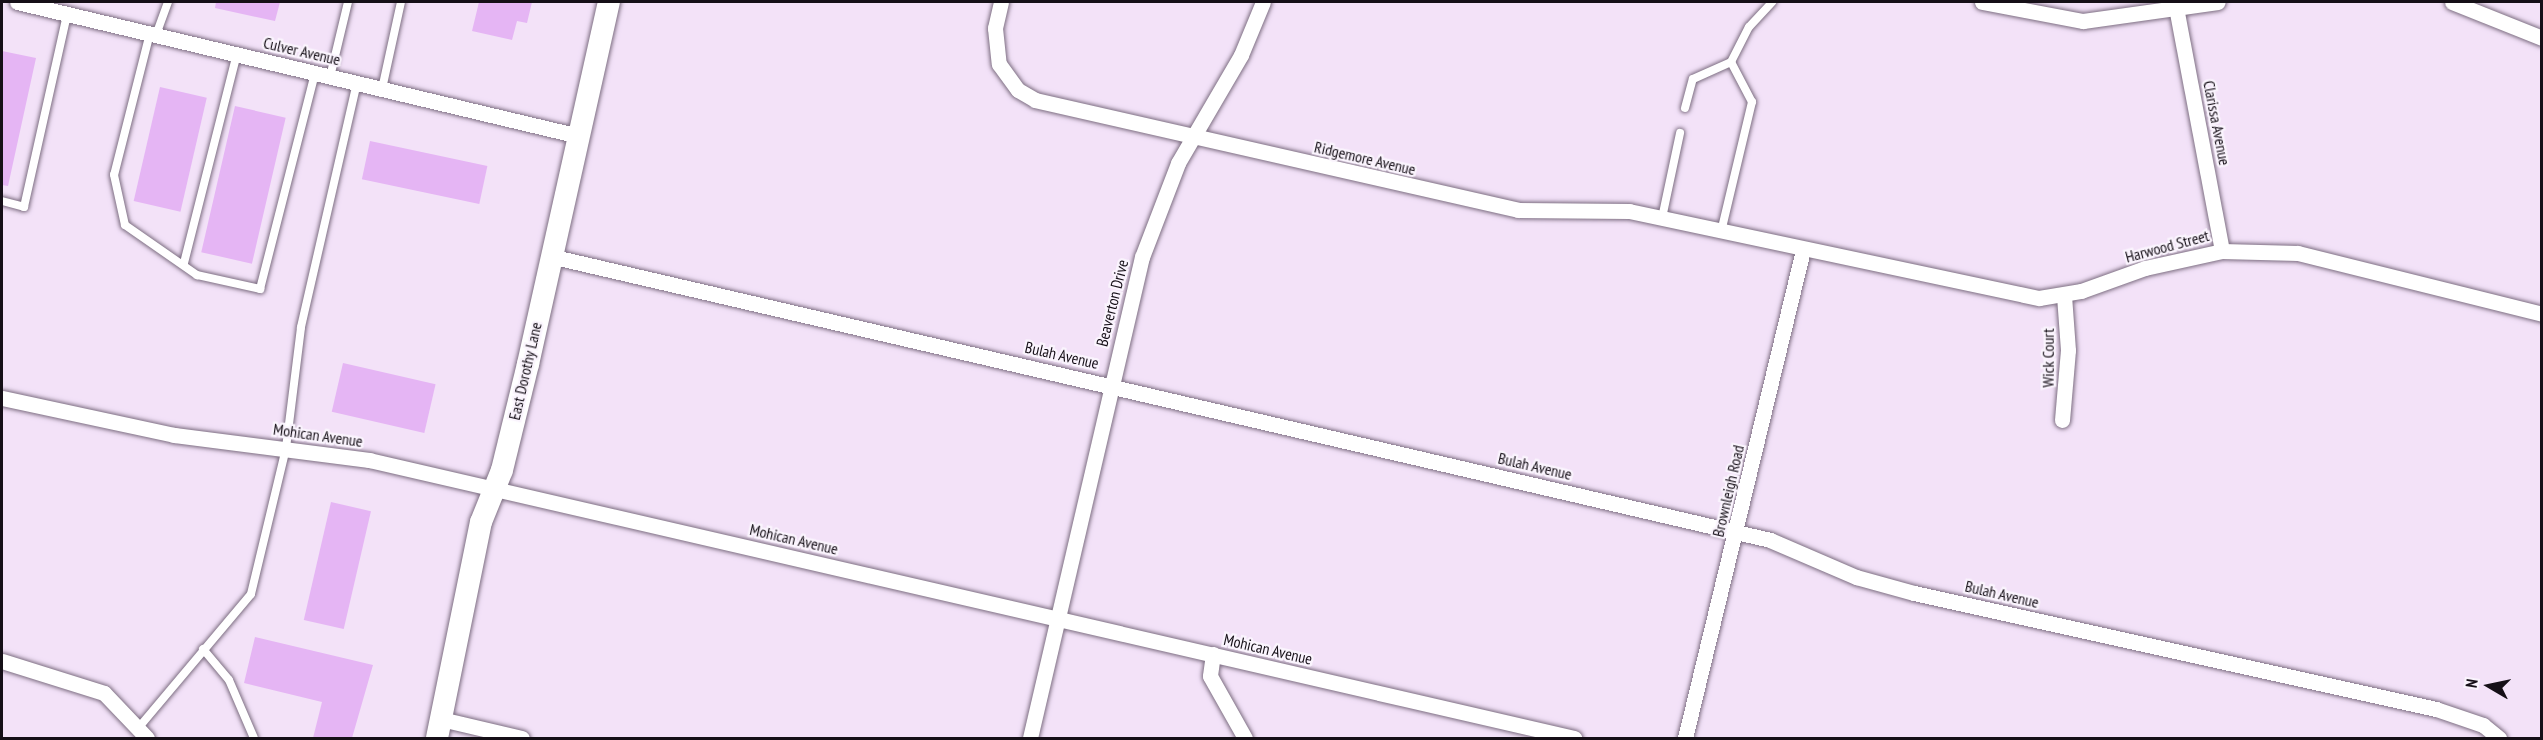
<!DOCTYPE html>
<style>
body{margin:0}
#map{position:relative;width:2543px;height:740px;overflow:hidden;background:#f3e2f8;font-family:"PT Sans Narrow",sans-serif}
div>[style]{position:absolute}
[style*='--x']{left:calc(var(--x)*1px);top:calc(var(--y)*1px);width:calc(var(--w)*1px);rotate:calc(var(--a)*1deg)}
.building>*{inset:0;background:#e5b5f4;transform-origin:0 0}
.roads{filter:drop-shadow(0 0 2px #7d6e82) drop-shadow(0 0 2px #7d6e82)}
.service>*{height:8px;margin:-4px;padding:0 4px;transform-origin:4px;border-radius:4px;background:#fff}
.minor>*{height:15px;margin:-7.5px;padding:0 7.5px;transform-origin:7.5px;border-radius:7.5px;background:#fff}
.primary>*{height:22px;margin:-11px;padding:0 11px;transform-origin:11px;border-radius:11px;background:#fff}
span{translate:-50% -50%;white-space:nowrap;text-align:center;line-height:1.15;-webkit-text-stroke:4.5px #faf4fd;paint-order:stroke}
.street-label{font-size:16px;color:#150f17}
.frame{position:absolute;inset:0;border:3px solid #150f17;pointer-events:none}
.north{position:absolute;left:2459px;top:656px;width:60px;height:60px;-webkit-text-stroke:4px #faf4fd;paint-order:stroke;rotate:279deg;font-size:16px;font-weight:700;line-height:24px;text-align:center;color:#150f17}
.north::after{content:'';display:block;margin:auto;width:21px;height:27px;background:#150f17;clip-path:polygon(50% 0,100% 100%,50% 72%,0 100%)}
</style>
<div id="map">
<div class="building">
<i style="clip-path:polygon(216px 2px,280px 2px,275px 21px,215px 8px)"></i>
<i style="clip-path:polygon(479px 2px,532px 2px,527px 23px,517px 21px,512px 40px,472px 31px)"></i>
<i style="clip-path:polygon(2px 51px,36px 58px,8px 186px,2px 185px)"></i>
<i style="left:160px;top:87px;width:48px;height:117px;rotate:13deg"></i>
<i style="left:235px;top:106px;width:52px;height:150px;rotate:13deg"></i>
<i style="left:370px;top:141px;width:120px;height:39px;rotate:12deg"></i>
<i style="left:343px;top:363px;width:95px;height:50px;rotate:13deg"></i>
<i style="left:331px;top:502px;width:41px;height:121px;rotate:13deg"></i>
<i style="clip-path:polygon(255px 637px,373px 665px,352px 738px,313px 738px,322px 702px,244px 683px)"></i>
</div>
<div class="roads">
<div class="service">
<i style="--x:150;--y:33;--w:146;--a:104.2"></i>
<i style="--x:114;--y:175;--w:51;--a:77.6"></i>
<i style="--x:125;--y:225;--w:88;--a:34.8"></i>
<i style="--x:197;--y:275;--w:65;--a:12.5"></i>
<i style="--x:260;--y:289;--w:223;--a:-75.7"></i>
<i style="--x:156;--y:35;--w:35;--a:-70"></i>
<i style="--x:330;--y:77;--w:77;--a:-76.5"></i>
<i style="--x:382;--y:89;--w:89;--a:-77.7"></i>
<i style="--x:1685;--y:108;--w:30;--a:-75"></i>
<i style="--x:1693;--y:79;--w:42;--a:-24.1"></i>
<i style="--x:1731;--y:62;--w:39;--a:-63"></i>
<i style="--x:1749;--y:27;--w:34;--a:-47"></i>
<i style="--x:2;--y:201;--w:23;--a:15"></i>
<i style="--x:24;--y:207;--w:198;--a:-77.4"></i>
<i style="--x:1662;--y:218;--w:87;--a:-78"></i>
<i style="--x:1721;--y:232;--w:134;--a:-76.6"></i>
<i style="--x:1752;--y:102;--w:45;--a:-117.7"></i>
<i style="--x:184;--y:263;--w:216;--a:-75.8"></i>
<i style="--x:203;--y:649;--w:40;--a:50"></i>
<i style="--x:229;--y:680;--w:63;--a:66.7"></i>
<i style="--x:140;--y:726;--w:172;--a:-49.9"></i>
<i style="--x:251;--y:594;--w:150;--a:-76.5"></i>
<i style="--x:286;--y:448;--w:122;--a:-82.9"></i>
<i style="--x:301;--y:327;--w:250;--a:-77.1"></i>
</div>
<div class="minor">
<i style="--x:17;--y:2;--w:578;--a:13.41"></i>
<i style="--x:1001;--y:2;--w:27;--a:103"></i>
<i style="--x:995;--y:28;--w:36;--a:84"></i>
<i style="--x:999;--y:64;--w:32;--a:54"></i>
<i style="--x:1018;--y:90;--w:20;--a:30"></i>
<i style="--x:1035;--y:100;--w:495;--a:12.8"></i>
<i style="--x:1518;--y:210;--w:111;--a:0.5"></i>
<i style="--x:1629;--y:211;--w:419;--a:12"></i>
<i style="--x:2039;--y:298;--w:43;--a:-9.5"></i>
<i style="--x:2081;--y:291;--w:68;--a:-19.8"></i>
<i style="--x:2145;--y:268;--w:79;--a:-12.4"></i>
<i style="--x:2222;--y:251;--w:76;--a:1.5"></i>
<i style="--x:2298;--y:253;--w:252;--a:14"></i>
<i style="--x:1982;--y:2;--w:103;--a:10.7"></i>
<i style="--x:2083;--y:21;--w:136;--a:-8"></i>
<i style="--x:2175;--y:2;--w:253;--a:79.3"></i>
<i style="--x:2452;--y:2;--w:97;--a:21.8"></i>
<i style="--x:550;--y:256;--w:1253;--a:13.1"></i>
<i style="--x:1770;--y:540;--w:94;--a:23.3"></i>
<i style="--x:1856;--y:577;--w:60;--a:15.4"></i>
<i style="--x:1914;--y:593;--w:535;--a:12.53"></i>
<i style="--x:2436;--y:709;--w:50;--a:18.8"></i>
<i style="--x:2483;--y:725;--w:21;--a:39"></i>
<i style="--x:2;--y:398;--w:176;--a:12.1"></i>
<i style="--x:174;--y:435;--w:197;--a:7.3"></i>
<i style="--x:369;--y:460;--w:1237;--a:12.99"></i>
<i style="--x:2062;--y:420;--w:70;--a:-85.1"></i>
<i style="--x:2068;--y:350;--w:55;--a:-94.2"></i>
<i style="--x:1213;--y:654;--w:22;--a:98"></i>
<i style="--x:1210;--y:676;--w:71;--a:60.6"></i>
<i style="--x:2;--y:661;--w:107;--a:17.4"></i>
<i style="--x:104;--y:693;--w:62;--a:46.3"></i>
<i style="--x:441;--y:719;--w:83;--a:13.2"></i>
<i style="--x:1030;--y:738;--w:494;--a:-76.9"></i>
<i style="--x:1142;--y:257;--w:101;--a:-69"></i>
<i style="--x:1178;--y:163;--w:125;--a:-59.7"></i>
<i style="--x:1241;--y:55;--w:57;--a:-67.5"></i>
<i style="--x:1685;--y:738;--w:502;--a:-76.41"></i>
</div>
<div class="primary">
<i style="--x:437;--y:738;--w:220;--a:-78.5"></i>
<i style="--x:481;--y:522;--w:56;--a:-68"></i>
<i style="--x:502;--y:470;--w:109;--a:-76.2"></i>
<i style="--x:528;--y:364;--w:371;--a:-77.4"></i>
</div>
</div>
<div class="street-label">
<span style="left:302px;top:51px;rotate:13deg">Culver Avenue</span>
<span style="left:2217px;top:123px;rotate:79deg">Clarissa Avenue</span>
<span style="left:1365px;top:158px;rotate:13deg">Ridgemore Avenue</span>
<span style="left:2167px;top:246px;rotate:-15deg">Harwood Street</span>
<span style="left:1112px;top:303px;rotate:-76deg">Beaverton Drive</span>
<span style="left:1062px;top:355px;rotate:13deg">Bulah Avenue</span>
<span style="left:2048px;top:358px;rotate:-90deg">Wick Court</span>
<span style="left:525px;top:371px;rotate:-77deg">East Dorothy Lane</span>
<span style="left:318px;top:435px;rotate:8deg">Mohican Avenue</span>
<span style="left:1535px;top:466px;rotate:13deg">Bulah Avenue</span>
<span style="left:1728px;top:491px;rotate:-77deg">Brownleigh Road</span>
<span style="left:794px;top:539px;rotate:13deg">Mohican Avenue</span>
<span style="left:2002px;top:594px;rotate:13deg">Bulah Avenue</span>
<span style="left:1268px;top:649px;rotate:13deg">Mohican Avenue</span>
</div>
<div class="frame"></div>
<div class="north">N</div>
</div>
